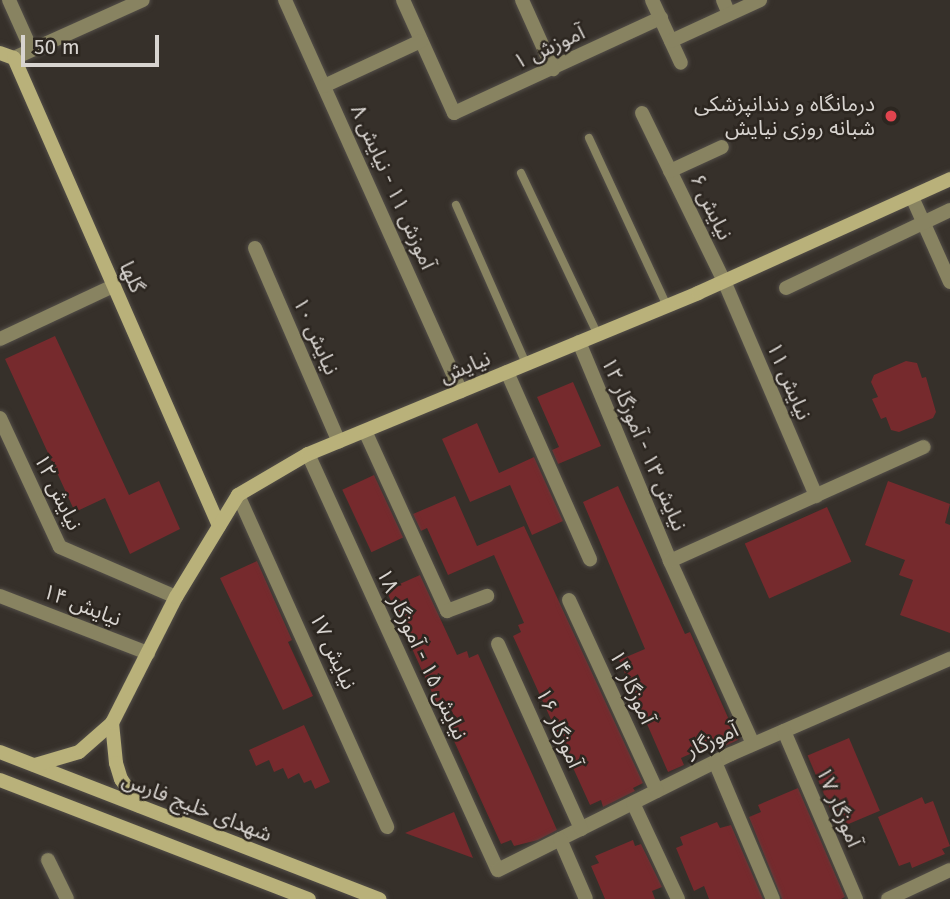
<!DOCTYPE html>
<meta charset="utf-8">
<style>
body{margin:0}
#map{position:relative;width:950px;height:899px;overflow:hidden;background:#36302a;font-family:"Fira Sans","Noto Sans Arabic",sans-serif}
div>[style]{position:absolute}
[style*='--x']{left:calc(var(--x)*1px);top:calc(var(--y)*1px);width:calc(var(--w)*1px);rotate:calc(var(--a)*1deg)}
.building>*{inset:0;background:#762a2d;transform-origin:0 0}
.roads{filter:drop-shadow(0 0 2px #534e48) drop-shadow(0 0 2px #534e48)}
.lane>*{height:8px;margin:-4px;padding:0 4px;transform-origin:4px;border-radius:4px;background:#888361}
.street>*{height:14px;margin:-7px;padding:0 7px;transform-origin:7px;border-radius:7px;background:#888361}
.secondary>*{height:14px;margin:-7px;padding:0 7px;transform-origin:7px;border-radius:7px;background:#b9b17a}
.dots>*{width:19px;height:19px;translate:-50% -50%;box-sizing:border-box;border:4px solid #2c2620;border-radius:50%}
span{translate:-50% -50%;white-space:nowrap;text-align:center;line-height:1.15;-webkit-text-stroke:5px #2c2620;paint-order:stroke}
.street-label{font-size:21px;color:#d8d4d0}
.poi-label{font-size:21px;color:#d8d4d0}
.right{translate:-100% -50%;text-align:right}
.scale{position:absolute;left:21px;top:35px;width:138px;height:32px;box-sizing:border-box;border:4px solid #d8d4d0;border-top:0;padding-left:9px;font-size:21px;line-height:24px;white-space:nowrap;color:#d8d4d0;-webkit-text-stroke:5px #2c2620;paint-order:stroke}
</style>
<div id="map">
<div class="building">
<i style="clip-path:polygon(55px 336px,129px 495px,159px 481px,180px 529px,130px 554px,105px 498px,75px 512px,5px 359px)"></i>
<i style="clip-path:polygon(906px 361px,917px 363px,922px 378px,926px 377px,936px 412px,933px 418px,899px 432px,891px 430px,886px 417px,881px 419px,872px 399px,878px 397px,871px 382px,874px 375px)"></i>
<i style="clip-path:polygon(573px 382px,601px 446px,558px 464px,552px 450px,559px 447px,537px 397px)"></i>
<i style="clip-path:polygon(477px 423px,499px 473px,534px 457px,563px 521px,532px 535px,510px 485px,470px 502px,442px 439px)"></i>
<i style="left:374px;top:475px;width:69px;height:35px;rotate:65deg"></i>
<i style="clip-path:polygon(888px 481px,950px 504px,945px 523px,950px 525px,950px 633px,900px 615px,913px 580px,899px 575px,905px 560px,865px 545px)"></i>
<i style="clip-path:polygon(618px 486px,685px 634px,690px 632px,738px 740px,723px 747px,721px 743px,708px 746px,681px 758px,684px 765px,668px 772px,619px 660px,645px 649px,583px 502px)"></i>
<i style="clip-path:polygon(455px 496px,477px 546px,524px 526px,643px 783px,633px 788px,635px 791px,603px 807px,601px 800px,590px 805px,513px 636px,521px 632px,518px 625px,524px 623px,494px 555px,448px 575px,427px 528px,421px 531px,413px 514px)"></i>
<i style="left:827px;top:507px;width:60px;height:90px;rotate:66deg"></i>
<i style="clip-path:polygon(257px 561px,292px 640px,288px 642px,313px 696px,283px 710px,220px 578px)"></i>
<i style="clip-path:polygon(420px 575px,457px 655px,467px 651px,469px 658px,478px 654px,534px 778px,557px 830px,538px 840px,514px 846px,511px 840px,501px 844px,414px 653px,386px 590px)"></i>
<i style="clip-path:polygon(304px 725px,330px 782px,315px 789px,311px 780px,304px 783px,299px 773px,288px 779px,283px 768px,274px 772px,269px 760px,256px 766px,249px 750px)"></i>
<i style="left:849px;top:738px;width:79px;height:45px;rotate:67deg"></i>
<i style="clip-path:polygon(798px 788px,845px 897px,841px 899px,782px 899px,749px 817px,761px 812px,758px 805px)"></i>
<i style="clip-path:polygon(922px 797px,925px 804px,933px 801px,950px 846px,942px 849px,945px 854px,912px 868px,910px 862px,899px 866px,878px 817px)"></i>
<i style="clip-path:polygon(454px 812px,473px 858px,405px 833px)"></i>
<i style="clip-path:polygon(717px 822px,720px 828px,731px 825px,763px 899px,709px 899px,704px 886px,694px 891px,676px 848px,683px 845px,680px 837px)"></i>
<i style="clip-path:polygon(633px 840px,635px 846px,641px 844px,662px 887px,652px 891px,655px 899px,605px 899px,591px 866px,599px 863px,595px 856px)"></i>
</div>
<div class="roads">
<div class="lane">
<i style="--x:589;--y:138;--w:185;--a:65.1"></i>
<i style="--x:521;--y:173;--w:179;--a:64.6"></i>
<i style="--x:456;--y:205;--w:174;--a:66.2"></i>
</div>
<div class="street">
<i style="--x:9;--y:0;--w:54;--a:65.8"></i>
<i style="--x:285;--y:0;--w:429;--a:65.8"></i>
<i style="--x:403;--y:0;--w:124;--a:65.7"></i>
<i style="--x:454;--y:113;--w:228;--a:-24.7"></i>
<i style="--x:522;--y:0;--w:76;--a:65.8"></i>
<i style="--x:652;--y:0;--w:69;--a:65.3"></i>
<i style="--x:723;--y:0;--w:15;--a:67"></i>
<i style="--x:671;--y:41;--w:98;--a:-24.7"></i>
<i style="--x:14;--y:58;--w:141;--a:-24.2"></i>
<i style="--x:324;--y:86;--w:107;--a:-24.9"></i>
<i style="--x:642;--y:113;--w:187;--a:64"></i>
<i style="--x:724;--y:281;--w:234;--a:66.8"></i>
<i style="--x:670;--y:171;--w:57;--a:-24.8"></i>
<i style="--x:912;--y:197;--w:93;--a:65.9"></i>
<i style="--x:255;--y:248;--w:211;--a:66.6"></i>
<i style="--x:786;--y:288;--w:182;--a:-25.4"></i>
<i style="--x:0;--y:339;--w:125;--a:-25.1"></i>
<i style="--x:579;--y:342;--w:237;--a:67.4"></i>
<i style="--x:670;--y:561;--w:201;--a:65.6"></i>
<i style="--x:507;--y:372;--w:205;--a:66.1"></i>
<i style="--x:0;--y:418;--w:142;--a:65.1"></i>
<i style="--x:60;--y:547;--w:126;--a:23.3"></i>
<i style="--x:365;--y:431;--w:198;--a:65.5"></i>
<i style="--x:447;--y:611;--w:43;--a:-20.6"></i>
<i style="--x:308;--y:454;--w:457;--a:65.5"></i>
<i style="--x:498;--y:870;--w:260;--a:-26.5"></i>
<i style="--x:731;--y:754;--w:239;--a:-23.5"></i>
<i style="--x:238;--y:495;--w:364;--a:65.8"></i>
<i style="--x:670;--y:561;--w:278;--a:-24.2"></i>
<i style="--x:0;--y:596;--w:159;--a:21.1"></i>
<i style="--x:569;--y:600;--w:210;--a:65.3"></i>
<i style="--x:498;--y:644;--w:203;--a:65.8"></i>
<i style="--x:784;--y:731;--w:183;--a:66.8"></i>
<i style="--x:715;--y:762;--w:149;--a:67.1"></i>
<i style="--x:633;--y:803;--w:106;--a:64.9"></i>
<i style="--x:560;--y:839;--w:65;--a:66.6"></i>
<i style="--x:48;--y:860;--w:43;--a:64"></i>
<i style="--x:888;--y:899;--w:68;--a:-25.1"></i>
</div>
<div class="secondary">
<i style="--x:0;--y:53;--w:15;--a:20"></i>
<i style="--x:14;--y:58;--w:511;--a:66.34"></i>
<i style="--x:112;--y:723;--w:40;--a:84.3"></i>
<i style="--x:116;--y:763;--w:17;--a:73"></i>
<i style="--x:121;--y:779;--w:32;--a:56"></i>
<i style="--x:0;--y:752;--w:407;--a:21.2"></i>
<i style="--x:35;--y:765;--w:46;--a:-16.5"></i>
<i style="--x:79;--y:752;--w:44;--a:-41.3"></i>
<i style="--x:112;--y:723;--w:141;--a:-63.1"></i>
<i style="--x:176;--y:597;--w:119;--a:-58.7"></i>
<i style="--x:238;--y:495;--w:81;--a:-30.4"></i>
<i style="--x:308;--y:454;--w:422;--a:-22.4"></i>
<i style="--x:698;--y:293;--w:277;--a:-24.3"></i>
<i style="--x:0;--y:780;--w:331;--a:21.1"></i>
</div>
</div>
<div class="dots">
<i style="left:891px;top:116px;background:#e0444e"></i>
</div>
<div class="street-label">
<span style="left:549px;top:47px;rotate:-25deg">آموزش ۱</span>
<span style="left:393px;top:187px;rotate:66deg">آموزش ۱۱ - نیایش ۸</span>
<span style="left:711px;top:207px;rotate:64deg">نیایش ۶</span>
<span style="left:132px;top:277px;rotate:66deg">گلها</span>
<span style="left:316px;top:336px;rotate:66deg">نیایش ۱۰</span>
<span style="left:465px;top:367px;rotate:-22deg">نیایش</span>
<span style="left:789px;top:381px;rotate:67deg">نیایش ۱۱</span>
<span style="left:644px;top:444px;rotate:67deg">نیایش ۱۳ - آموزگار ۱۲</span>
<span style="left:58px;top:492px;rotate:64deg">نیایش ۱۲</span>
<span style="left:82px;top:605px;rotate:21deg">نیایش ۱۴</span>
<span style="left:333px;top:651px;rotate:65deg">نیایش ۱۷</span>
<span style="left:422px;top:654px;rotate:65deg">نیایش ۱۵ - آموزگار ۱۸</span>
<span style="left:632px;top:687px;rotate:65deg">آموزگار۱۴</span>
<span style="left:559px;top:728px;rotate:66deg">آموزگار ۱۶</span>
<span style="left:712px;top:740px;rotate:-25deg">آموزگار</span>
<span style="left:197px;top:807px;rotate:21deg">شهدای خلیج فارس</span>
<span style="left:839px;top:807px;rotate:67deg">آموزگار ۱۷</span>
</div>
<div class="poi-label">
<span class="right" style="left:875px;top:116px">درمانگاه و دندانپزشکی<br>شبانه روزی نیایش</span>
</div>
<div class="scale">50 m</div>
</div>
